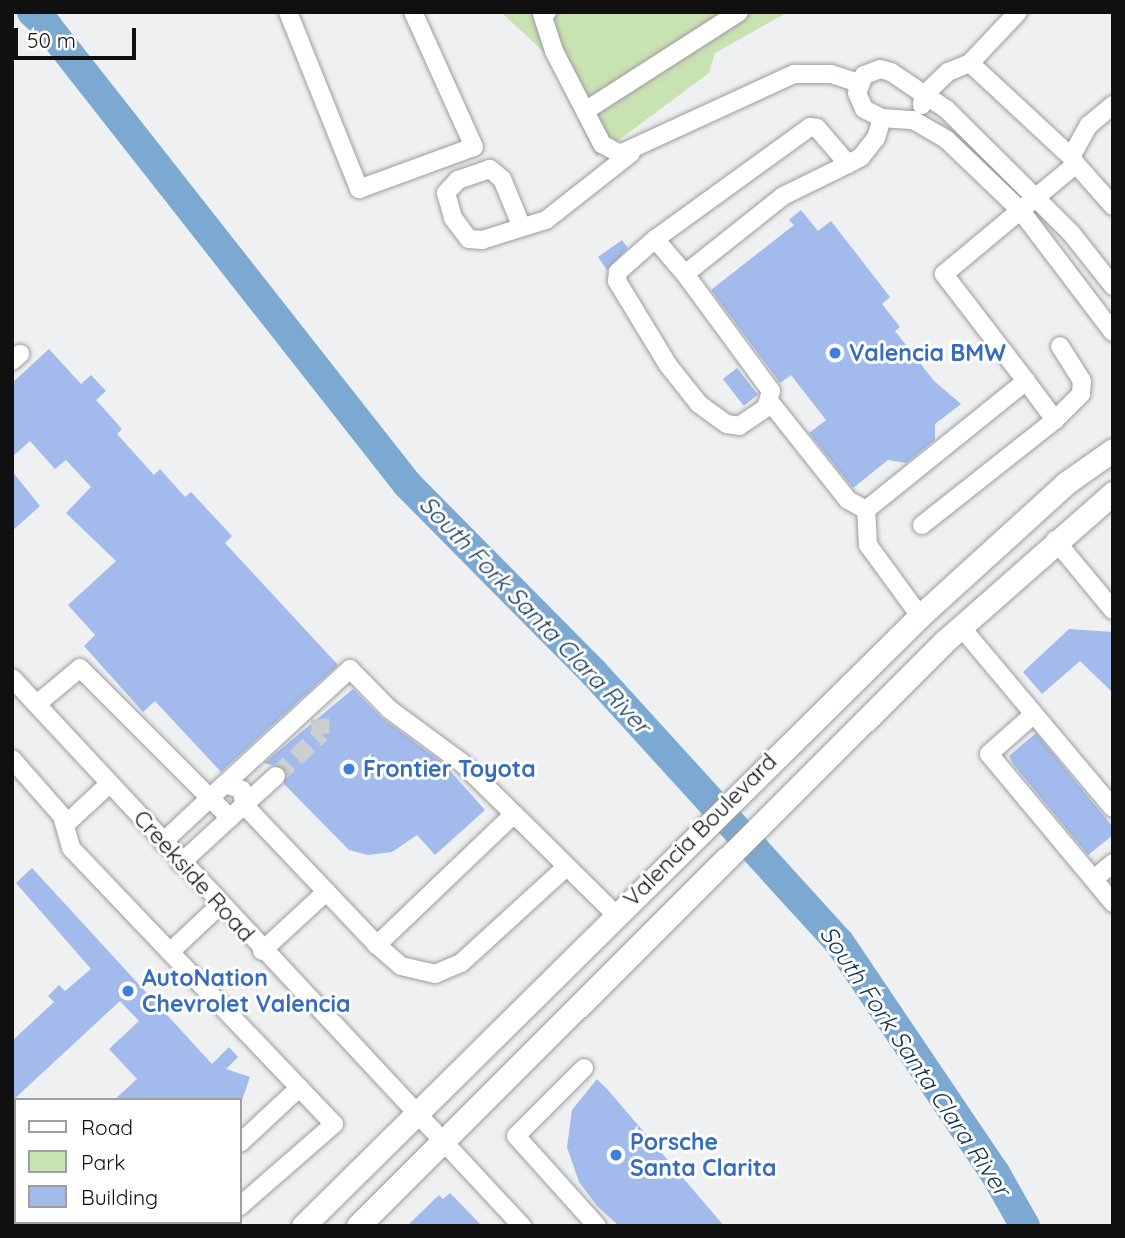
<!DOCTYPE html>
<style>
body{margin:0}
#map{position:relative;width:1125px;height:1238px;overflow:hidden;background:#eef0f2;font-family:Quicksand,sans-serif}
div>[style]{position:absolute}
[style*='--x']{left:calc(var(--x)*1px);top:calc(var(--y)*1px);width:calc(var(--w)*1px);rotate:calc(var(--a)*1deg)}
.green>*{inset:0;background:#c9e2b2}
.river>*{height:30px;margin:-15px;padding:0 15px;transform-origin:15px;border-radius:15px;background:#7ba9d1}
.building>*{inset:0;background:#a2bbec;transform-origin:0 0}
.minor-tunnel>*{height:18px;margin-top:-9px;transform-origin:0;background:repeating-linear-gradient(90deg,#cdced0 0 18px,transparent 0 27px)}
.roads{filter:drop-shadow(0 0 2px #9b9c9e) drop-shadow(0 0 2px #9b9c9e)}
.minor>*{height:18px;margin:-9px;padding:0 9px;transform-origin:9px;border-radius:9px;background:#fff}
.major>*{height:23px;margin:-11.5px;padding:0 11.5px;transform-origin:11.5px;border-radius:11.5px;background:#fff}
.dots>*{width:19px;height:19px;translate:-50% -50%;box-sizing:border-box;border:4px solid #fff;border-radius:50%}
span{translate:-50% -50%;white-space:nowrap;text-align:center;line-height:1.15;-webkit-text-stroke:6px #fff;paint-order:stroke}
.shop-label{font-size:23px;color:#366cbe;font-weight:700}
.left{translate:0 -50%;text-align:left}
.street-label{font-size:23px;color:#101011}
.water-label{font-size:24px;color:#103450;font-style:italic}
.frame{position:absolute;inset:0;border:14px solid #101011;pointer-events:none}
.legend{position:absolute;left:14px;top:1098px;width:228px;height:126px;box-sizing:border-box;background:#fff;border:2px solid #9f9fa0;margin:0;padding:9px 12px;list-style:none;font-size:21px;color:#101011}
.legend li{display:flex;align-items:center;gap:14px;height:35px}
.legend b{width:35px;border:2px solid #9f9fa0}
.scale{position:absolute;left:14px;top:28px;width:122px;height:32px;box-sizing:border-box;border:4px solid #101011;border-top:0;padding-left:9px;font-size:21px;line-height:24px;white-space:nowrap;color:#101011;-webkit-text-stroke:5px #fff;paint-order:stroke}
</style>
<div id="map">
<div class="green">
<i style="clip-path:polygon(493px 12px,788px 12px,715px 53px,709px 73px,596px 157px,546px 54px,503px 14px)"></i>
</div>
<div class="river">
<i style="--x:32;--y:12;--w:21;--a:43"></i>
<i style="--x:47;--y:26;--w:583;--a:51.83"></i>
<i style="--x:407;--y:484;--w:266;--a:45.3"></i>
<i style="--x:594;--y:673;--w:364;--a:47.7"></i>
<i style="--x:839;--y:942;--w:279;--a:56"></i>
<i style="--x:995;--y:1173;--w:61;--a:60.5"></i>
</div>
<div class="building">
<i style="clip-path:polygon(801px 210px,818px 231px,831px 221px,890px 297px,882px 304px,900px 327px,895px 331px,934px 381px,961px 404px,935px 424px,935px 440px,906px 463px,888px 460px,853px 488px,809px 433px,826px 420px,791px 375px,780px 383px,711px 290px,794px 225px,789px 220px)"></i>
<i style="clip-path:polygon(622px 240px,628px 248px,607px 270px,598px 257px)"></i>
<i style="clip-path:polygon(49px 349px,81px 384px,91px 375px,106px 391px,96px 400px,122px 429px,117px 434px,154px 475px,160px 469px,185px 497px,191px 492px,232px 536px,225px 543px,338px 665px,221px 772px,155px 701px,143px 712px,84px 646px,95px 635px,68px 605px,116px 561px,66px 513px,91px 487px,66px 460px,55px 469px,30px 441px,12px 457px,12px 383px)"></i>
<i style="left:737px;top:368px;width:34px;height:18px;rotate:52deg"></i>
<i style="clip-path:polygon(12px 471px,40px 506px,12px 531px)"></i>
<i style="clip-path:polygon(1069px 629px,1113px 632px,1113px 693px,1080px 661px,1042px 694px,1023px 672px)"></i>
<i style="clip-path:polygon(353px 689px,382px 718px,443px 763px,485px 810px,435px 855px,417px 835px,392px 852px,368px 855px,349px 850px,284px 784px,284px 768px,264px 763px)"></i>
<i style="clip-path:polygon(1036px 733px,1113px 827px,1113px 835px,1088px 855px,1013px 764px,1009px 756px)"></i>
<i style="clip-path:polygon(32px 868px,212px 1064px,229px 1047px,238px 1057px,226px 1069px,250px 1077px,242px 1100px,114px 1100px,137px 1079px,109px 1049px,139px 1021px,120px 1001px,12px 1101px,12px 1041px,54px 1002px,48px 996px,59px 985px,65px 991px,91px 969px,16px 883px)"></i>
<i style="clip-path:polygon(597px 1079px,608px 1090px,724px 1226px,619px 1226px,597px 1206px,579px 1182px,567px 1147px,572px 1110px)"></i>
<i style="clip-path:polygon(450px 1193px,482px 1226px,407px 1226px,439px 1195px,443px 1199px)"></i>
</div>
<div class="minor-tunnel">
<i style="--x:276;--y:776;--w:62;--a:-43"></i>
<i style="--x:321;--y:734;--w:15;--a:-94"></i>
</div>
<div class="roads">
<div class="minor">
<i style="--x:288;--y:12;--w:191;--a:68.1"></i>
<i style="--x:359;--y:189;--w:122;--a:-20.1"></i>
<i style="--x:474;--y:147;--w:148;--a:-114.3"></i>
<i style="--x:547;--y:12;--w:5;--a:158"></i>
<i style="--x:542;--y:14;--w:39;--a:72"></i>
<i style="--x:554;--y:51;--w:105;--a:62.7"></i>
<i style="--x:602;--y:144;--w:21;--a:29"></i>
<i style="--x:620;--y:154;--w:192;--a:-24.7"></i>
<i style="--x:794;--y:74;--w:37;--a:0"></i>
<i style="--x:831;--y:74;--w:28;--a:18"></i>
<i style="--x:970;--y:63;--w:138;--a:42.9"></i>
<i style="--x:922;--y:105;--w:9;--a:-84"></i>
<i style="--x:923;--y:96;--w:35;--a:-44"></i>
<i style="--x:948;--y:72;--w:24;--a:-22"></i>
<i style="--x:970;--y:63;--w:70;--a:-46.7"></i>
<i style="--x:585;--y:111;--w:183;--a:-32.7"></i>
<i style="--x:848;--y:164;--w:48;--a:-130.7"></i>
<i style="--x:817;--y:128;--w:7;--a:-172"></i>
<i style="--x:810;--y:127;--w:191;--a:144.1"></i>
<i style="--x:655;--y:239;--w:46;--a:49.4"></i>
<i style="--x:685;--y:274;--w:125;--a:-38.5"></i>
<i style="--x:783;--y:196;--w:72;--a:-26.2"></i>
<i style="--x:848;--y:164;--w:15;--a:-28"></i>
<i style="--x:861;--y:157;--w:24;--a:-52"></i>
<i style="--x:876;--y:138;--w:21;--a:-73"></i>
<i style="--x:1076;--y:164;--w:56;--a:48.6"></i>
<i style="--x:521;--y:225;--w:50;--a:-112.4"></i>
<i style="--x:502;--y:179;--w:16;--a:-140"></i>
<i style="--x:490;--y:169;--w:34;--a:161"></i>
<i style="--x:458;--y:180;--w:18;--a:133"></i>
<i style="--x:446;--y:193;--w:26;--a:74"></i>
<i style="--x:453;--y:218;--w:26;--a:53"></i>
<i style="--x:469;--y:239;--w:13;--a:4"></i>
<i style="--x:482;--y:240;--w:67;--a:-17.4"></i>
<i style="--x:546;--y:220;--w:108;--a:-38.2"></i>
<i style="--x:655;--y:239;--w:50;--a:138.3"></i>
<i style="--x:618;--y:272;--w:9;--a:96"></i>
<i style="--x:617;--y:281;--w:98;--a:58.7"></i>
<i style="--x:668;--y:365;--w:50;--a:51.5"></i>
<i style="--x:699;--y:404;--w:34;--a:36"></i>
<i style="--x:727;--y:424;--w:12;--a:9"></i>
<i style="--x:739;--y:426;--w:32;--a:-34"></i>
<i style="--x:766;--y:408;--w:18;--a:-74"></i>
<i style="--x:771;--y:391;--w:145;--a:-126.3"></i>
<i style="--x:1113;--y:286;--w:68;--a:-128.4"></i>
<i style="--x:1071;--y:233;--w:176;--a:-135.2"></i>
<i style="--x:946;--y:109;--w:66;--a:-146.1"></i>
<i style="--x:891;--y:72;--w:11;--a:-165"></i>
<i style="--x:880;--y:69;--w:17;--a:159"></i>
<i style="--x:864;--y:75;--w:19;--a:111"></i>
<i style="--x:857;--y:93;--w:17;--a:66"></i>
<i style="--x:864;--y:109;--w:20;--a:27"></i>
<i style="--x:882;--y:118;--w:31;--a:4"></i>
<i style="--x:913;--y:120;--w:39;--a:30"></i>
<i style="--x:947;--y:140;--w:103;--a:43.8"></i>
<i style="--x:1021;--y:211;--w:152;--a:52.8"></i>
<i style="--x:12;--y:361;--w:11;--a:-41"></i>
<i style="--x:1026;--y:381;--w:49;--a:53.4"></i>
<i style="--x:1055;--y:420;--w:37;--a:-45"></i>
<i style="--x:1081;--y:394;--w:13;--a:-86"></i>
<i style="--x:1082;--y:381;--w:41;--a:-122.2"></i>
<i style="--x:770;--y:402;--w:125;--a:51.5"></i>
<i style="--x:848;--y:500;--w:21;--a:29"></i>
<i style="--x:922;--y:525;--w:169;--a:-38.3"></i>
<i style="--x:1055;--y:540;--w:91;--a:50.4"></i>
<i style="--x:920;--y:616;--w:88;--a:-126.2"></i>
<i style="--x:868;--y:545;--w:35;--a:-93"></i>
<i style="--x:866;--y:510;--w:206;--a:-38.9"></i>
<i style="--x:1026;--y:381;--w:135;--a:-127.5"></i>
<i style="--x:944;--y:274;--w:172;--a:-39.8"></i>
<i style="--x:1076;--y:164;--w:9;--a:-126"></i>
<i style="--x:1071;--y:157;--w:37;--a:-61"></i>
<i style="--x:1089;--y:125;--w:31;--a:-40"></i>
<i style="--x:961;--y:627;--w:236;--a:50"></i>
<i style="--x:12;--y:678;--w:749;--a:47.06"></i>
<i style="--x:37;--y:704;--w:56;--a:-39.9"></i>
<i style="--x:80;--y:668;--w:212;--a:45"></i>
<i style="--x:1034;--y:714;--w:60;--a:138.4"></i>
<i style="--x:989;--y:754;--w:194;--a:50.2"></i>
<i style="--x:12;--y:759;--w:76;--a:48.7"></i>
<i style="--x:62;--y:816;--w:33;--a:74"></i>
<i style="--x:71;--y:848;--w:381;--a:46.4"></i>
<i style="--x:334;--y:1124;--w:125;--a:138.9"></i>
<i style="--x:225;--y:784;--w:170;--a:-42.6"></i>
<i style="--x:350;--y:669;--w:56;--a:45.7"></i>
<i style="--x:389;--y:709;--w:89;--a:36.4"></i>
<i style="--x:461;--y:762;--w:74;--a:44.5"></i>
<i style="--x:514;--y:814;--w:190;--a:136.3"></i>
<i style="--x:377;--y:945;--w:193;--a:-133.5"></i>
<i style="--x:244;--y:805;--w:43;--a:-42.2"></i>
<i style="--x:514;--y:814;--w:142;--a:44.7"></i>
<i style="--x:65;--y:825;--w:60;--a:-43"></i>
<i style="--x:163;--y:842;--w:85;--a:-43.1"></i>
<i style="--x:225;--y:784;--w:18;--a:19"></i>
<i style="--x:242;--y:790;--w:15;--a:82"></i>
<i style="--x:244;--y:805;--w:86;--a:137.4"></i>
<i style="--x:1094;--y:879;--w:25;--a:-40"></i>
<i style="--x:377;--y:945;--w:32;--a:41"></i>
<i style="--x:401;--y:966;--w:35;--a:13"></i>
<i style="--x:435;--y:974;--w:28;--a:-23"></i>
<i style="--x:461;--y:963;--w:142;--a:-42.4"></i>
<i style="--x:262;--y:951;--w:87;--a:-42.7"></i>
<i style="--x:170;--y:952;--w:69;--a:-43.2"></i>
<i style="--x:584;--y:1068;--w:96;--a:135"></i>
<i style="--x:516;--y:1136;--w:121;--a:48"></i>
<i style="--x:240;--y:1143;--w:81;--a:-43"></i>
<i style="--x:12;--y:1183;--w:6;--a:45"></i>
<i style="--x:49;--y:1222;--w:5;--a:53"></i>
<i style="--x:26;--y:1226;--w:6;--a:-45"></i>
<i style="--x:218;--y:1226;--w:6;--a:-45"></i>
</div>
<div class="major">
<i style="--x:303;--y:1226;--w:868;--a:-44.67"></i>
<i style="--x:920;--y:616;--w:197;--a:-42.3"></i>
<i style="--x:1066;--y:483;--w:57;--a:-35.1"></i>
<i style="--x:358;--y:1226;--w:829;--a:-44.9"></i>
<i style="--x:945;--y:641;--w:224;--a:-41.4"></i>
</div>
</div>
<div class="dots">
<i style="left:835px;top:353px;background:#3f7fe0"></i>
<i style="left:349px;top:769px;background:#3f7fe0"></i>
<i style="left:128px;top:991px;background:#3f7fe0"></i>
<i style="left:616px;top:1155px;background:#3f7fe0"></i>
</div>
<div class="shop-label">
<span class="left" style="left:849px;top:353px">Valencia BMW</span>
<span class="left" style="left:363px;top:769px">Frontier Toyota</span>
<span class="left" style="left:142px;top:991px">AutoNation<br>Chevrolet Valencia</span>
<span class="left" style="left:630px;top:1155px">Porsche<br>Santa Clarita</span>
</div>
<div class="street-label">
<span style="left:700px;top:830px;rotate:-45deg">Valencia Boulevard</span>
<span style="left:194px;top:876px;rotate:48deg">Creekside Road</span>
</div>
<div class="water-label">
<span style="left:535px;top:615px;rotate:46deg">South Fork Santa Clara River</span>
<span style="left:915px;top:1061px;rotate:56deg">South Fork Santa Clara River</span>
</div>
<div class="frame"></div>
<ul class="legend">
<li><b style="height:9px;background:#fff"></b>Road</li>
<li><b style="height:19px;background:#c9e2b2"></b>Park</li>
<li><b style="height:19px;background:#a2bbec"></b>Building</li>
</ul>
<div class="scale">50 m</div>
</div>
